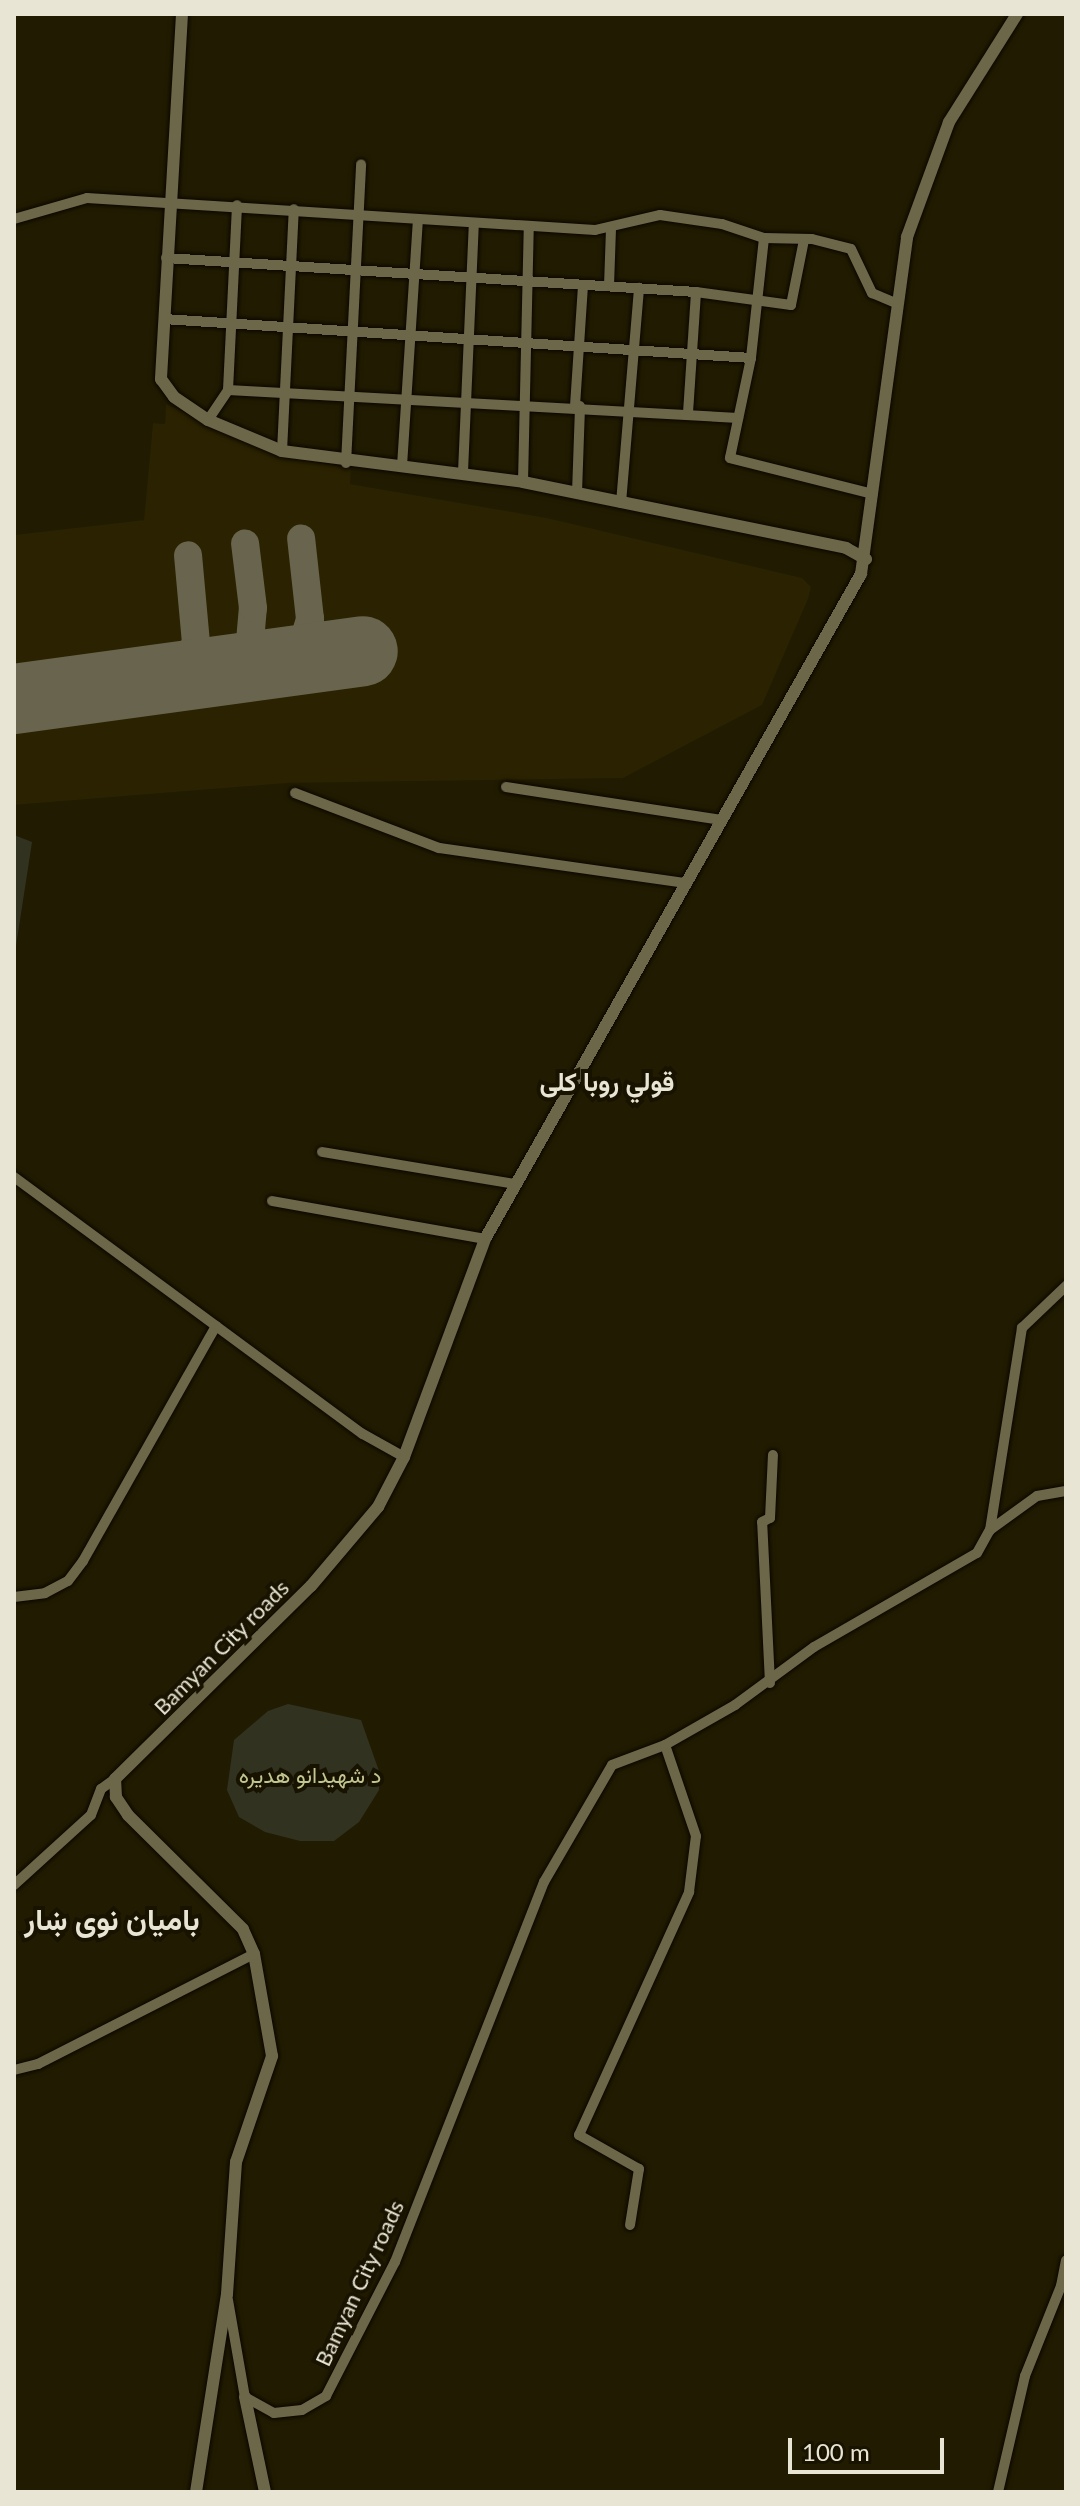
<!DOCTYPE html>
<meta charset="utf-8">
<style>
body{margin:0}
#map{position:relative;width:1080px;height:2506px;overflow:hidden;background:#211c01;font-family:Lato,Vazirmatn,sans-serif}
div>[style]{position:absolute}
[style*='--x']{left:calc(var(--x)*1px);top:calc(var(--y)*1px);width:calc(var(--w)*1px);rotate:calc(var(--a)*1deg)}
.built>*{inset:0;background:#2a2200}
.green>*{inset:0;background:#313220}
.taxiway>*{height:28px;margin:-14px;padding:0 14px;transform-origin:14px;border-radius:14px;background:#69644d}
.runway>*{height:70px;margin:-35px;padding:0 35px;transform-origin:35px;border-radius:35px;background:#69644d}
.roads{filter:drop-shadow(0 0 2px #0b0600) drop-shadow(0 0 2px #0b0600)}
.minor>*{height:10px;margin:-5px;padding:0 5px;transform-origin:5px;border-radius:5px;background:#6d6749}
.tertiary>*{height:12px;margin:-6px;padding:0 6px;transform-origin:6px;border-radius:6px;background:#6d6749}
span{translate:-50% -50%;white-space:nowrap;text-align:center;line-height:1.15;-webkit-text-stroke:8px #181200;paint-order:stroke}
.street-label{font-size:22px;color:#e8e5d4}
.park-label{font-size:22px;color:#c2c690}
.quarter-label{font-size:26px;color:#e8e5d4;font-weight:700}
.district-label{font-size:30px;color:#e8e5d4;font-weight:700}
.frame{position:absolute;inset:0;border:16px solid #e8e5d4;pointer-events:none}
.scale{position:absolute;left:788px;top:2438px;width:156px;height:36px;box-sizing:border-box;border:4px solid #e8e5d4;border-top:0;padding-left:10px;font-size:24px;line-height:28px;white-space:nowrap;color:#e8e5d4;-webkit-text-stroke:6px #181200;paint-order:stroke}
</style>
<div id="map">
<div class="built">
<i style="clip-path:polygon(166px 404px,276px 454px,351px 469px,350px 484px,547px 518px,802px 578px,811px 587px,808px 599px,762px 705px,623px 778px,287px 783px,14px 805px,14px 535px,144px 520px,153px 423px,165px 424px)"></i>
</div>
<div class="green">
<i style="clip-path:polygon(14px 835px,32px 842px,14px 959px)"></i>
<i style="clip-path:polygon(288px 1704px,361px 1720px,379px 1771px,379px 1790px,359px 1822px,334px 1841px,300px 1841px,265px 1832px,239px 1817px,227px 1790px,234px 1740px,268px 1711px)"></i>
</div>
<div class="taxiway">
<i style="--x:274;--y:663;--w:38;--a:-39"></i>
<i style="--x:304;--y:639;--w:21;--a:-73"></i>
<i style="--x:310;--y:619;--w:81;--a:-96.3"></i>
<i style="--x:220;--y:671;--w:42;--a:-45"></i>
<i style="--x:250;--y:641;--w:33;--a:-85"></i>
<i style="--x:253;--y:608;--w:65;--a:-97"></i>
<i style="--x:164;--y:678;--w:23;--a:-34"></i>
<i style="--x:183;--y:665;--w:26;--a:-59"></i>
<i style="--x:196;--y:643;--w:88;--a:-95.2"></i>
</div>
<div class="runway">
<i style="--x:14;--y:699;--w:352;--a:-7.8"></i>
</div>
<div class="roads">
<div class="minor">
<i style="--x:14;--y:219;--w:76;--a:-16"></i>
<i style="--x:87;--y:198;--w:509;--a:3.6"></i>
<i style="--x:595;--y:230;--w:67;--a:-13"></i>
<i style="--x:660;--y:215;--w:63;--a:8.3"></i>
<i style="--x:722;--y:224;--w:44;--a:18.4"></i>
<i style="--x:764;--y:238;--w:48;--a:1.2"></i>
<i style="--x:812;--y:239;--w:40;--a:14.4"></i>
<i style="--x:851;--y:249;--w:49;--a:64.5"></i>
<i style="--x:872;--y:293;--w:25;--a:23"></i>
<i style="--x:764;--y:238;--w:121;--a:96.2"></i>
<i style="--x:751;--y:358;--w:102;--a:101.9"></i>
<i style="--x:730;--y:458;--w:147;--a:14.1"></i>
<i style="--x:166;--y:258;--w:531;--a:3.67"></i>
<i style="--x:696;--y:292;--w:96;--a:7.8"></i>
<i style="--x:791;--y:305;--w:66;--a:-78.7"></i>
<i style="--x:609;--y:286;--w:58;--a:-88"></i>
<i style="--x:164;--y:319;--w:588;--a:3.8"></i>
<i style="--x:228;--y:390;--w:511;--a:3.14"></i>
<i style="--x:575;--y:406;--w:121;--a:-86.2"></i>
<i style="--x:688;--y:413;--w:121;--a:-86.2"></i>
<i style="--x:208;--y:420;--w:36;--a:-56"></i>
<i style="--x:228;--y:390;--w:185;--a:-87.2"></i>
<i style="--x:282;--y:451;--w:242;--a:-87.2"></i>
<i style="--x:346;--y:463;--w:299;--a:-87.1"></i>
<i style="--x:402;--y:466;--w:247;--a:-86.3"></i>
<i style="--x:463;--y:472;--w:249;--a:-87.5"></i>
<i style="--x:523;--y:482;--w:256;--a:-88.7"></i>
<i style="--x:577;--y:493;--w:87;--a:-88"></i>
<i style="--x:621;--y:503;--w:216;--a:-85.2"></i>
<i style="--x:506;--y:787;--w:218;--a:8.7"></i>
<i style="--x:295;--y:793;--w:154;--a:20.9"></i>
<i style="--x:439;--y:848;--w:248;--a:8.1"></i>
<i style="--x:322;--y:1152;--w:196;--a:9.4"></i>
<i style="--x:14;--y:1177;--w:433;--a:36.4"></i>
<i style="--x:363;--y:1434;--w:47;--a:29.3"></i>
<i style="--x:272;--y:1201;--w:216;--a:10.1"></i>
<i style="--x:990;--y:1530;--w:58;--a:-35.9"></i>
<i style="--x:1037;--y:1496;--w:29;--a:-10"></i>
<i style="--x:14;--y:1597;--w:31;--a:-7"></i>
<i style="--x:45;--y:1593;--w:26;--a:-28"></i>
<i style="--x:68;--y:1581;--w:25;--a:-53"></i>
<i style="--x:83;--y:1561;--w:270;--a:-60.5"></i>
<i style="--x:770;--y:1683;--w:161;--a:-92.8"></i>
<i style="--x:762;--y:1522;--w:9;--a:-27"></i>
<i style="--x:770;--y:1518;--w:63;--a:-87.3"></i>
<i style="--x:14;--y:1885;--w:104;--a:-42.3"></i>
<i style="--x:91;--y:1815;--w:28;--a:-69"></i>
<i style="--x:101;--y:1789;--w:17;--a:-36"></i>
<i style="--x:14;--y:2070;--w:25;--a:-14"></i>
<i style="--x:38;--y:2064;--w:242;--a:-27"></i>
<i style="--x:630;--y:2225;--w:57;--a:-80.9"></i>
<i style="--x:639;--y:2169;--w:69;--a:-150.5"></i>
<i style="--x:579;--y:2135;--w:267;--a:-65.6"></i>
<i style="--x:689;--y:1892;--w:56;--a:-82.9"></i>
<i style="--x:696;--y:1836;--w:96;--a:-108.8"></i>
<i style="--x:228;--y:2300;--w:98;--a:80.1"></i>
<i style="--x:245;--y:2397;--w:33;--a:29"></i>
<i style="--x:274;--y:2413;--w:28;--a:-6"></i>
<i style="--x:302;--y:2410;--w:28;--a:-30"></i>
<i style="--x:326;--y:2396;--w:151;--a:-62.8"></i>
<i style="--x:395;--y:2262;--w:408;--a:-68.6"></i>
<i style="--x:544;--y:1882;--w:135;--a:-59.8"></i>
<i style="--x:612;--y:1765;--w:57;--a:-20.7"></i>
<i style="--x:665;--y:1745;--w:81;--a:-29.7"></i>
<i style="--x:735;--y:1705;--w:98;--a:-36.3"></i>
<i style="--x:814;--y:1647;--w:188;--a:-30"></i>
<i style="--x:977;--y:1553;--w:26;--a:-61"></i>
<i style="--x:990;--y:1530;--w:205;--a:-81"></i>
<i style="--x:1022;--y:1328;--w:61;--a:-43.7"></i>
<i style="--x:998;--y:2492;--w:119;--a:-76.9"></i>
<i style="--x:1025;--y:2376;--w:97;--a:-68.2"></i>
<i style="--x:1061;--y:2286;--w:26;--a:-79"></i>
</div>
<div class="tertiary">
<i style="--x:182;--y:14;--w:366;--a:93.3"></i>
<i style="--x:161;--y:379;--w:22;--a:54"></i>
<i style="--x:174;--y:397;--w:41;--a:34.1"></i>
<i style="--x:208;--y:420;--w:80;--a:22.7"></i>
<i style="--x:282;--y:451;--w:243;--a:7.3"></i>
<i style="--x:523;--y:482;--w:330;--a:11.5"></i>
<i style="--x:846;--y:548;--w:23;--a:29"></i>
<i style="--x:245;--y:2397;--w:97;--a:78.1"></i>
<i style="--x:196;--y:2492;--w:200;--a:-81.1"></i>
<i style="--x:227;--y:2294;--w:132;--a:-86.1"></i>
<i style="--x:236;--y:2162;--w:112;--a:-71.2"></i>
<i style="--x:272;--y:2056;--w:104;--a:-100"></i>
<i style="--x:254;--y:1954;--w:27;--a:-114"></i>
<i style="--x:243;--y:1929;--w:162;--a:-135.3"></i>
<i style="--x:128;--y:1815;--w:22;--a:-124"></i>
<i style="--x:116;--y:1797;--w:18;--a:-93"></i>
<i style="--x:115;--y:1779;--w:275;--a:-44.6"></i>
<i style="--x:311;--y:1586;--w:104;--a:-49.7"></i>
<i style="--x:378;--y:1507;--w:56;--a:-62.5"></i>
<i style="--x:404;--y:1457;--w:233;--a:-69.6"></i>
<i style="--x:485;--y:1239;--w:764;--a:-60.52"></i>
<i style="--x:861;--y:574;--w:340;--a:-82.2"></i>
<i style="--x:907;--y:237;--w:122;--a:-69.9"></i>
<i style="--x:949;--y:122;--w:128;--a:-57.8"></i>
</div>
</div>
<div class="street-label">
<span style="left:221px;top:1647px;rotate:-45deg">Bamyan City roads</span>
<span style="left:359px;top:2283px;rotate:-65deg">Bamyan City roads</span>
</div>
<div class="park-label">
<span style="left:310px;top:1775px">د شهیدانو هدیره</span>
</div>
<div class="quarter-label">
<span style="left:607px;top:1082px">قولي روبا کلی</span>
</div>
<div class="district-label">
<span style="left:112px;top:1918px">باميان نوی ښار</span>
</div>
<div class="frame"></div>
<div class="scale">100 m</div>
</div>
